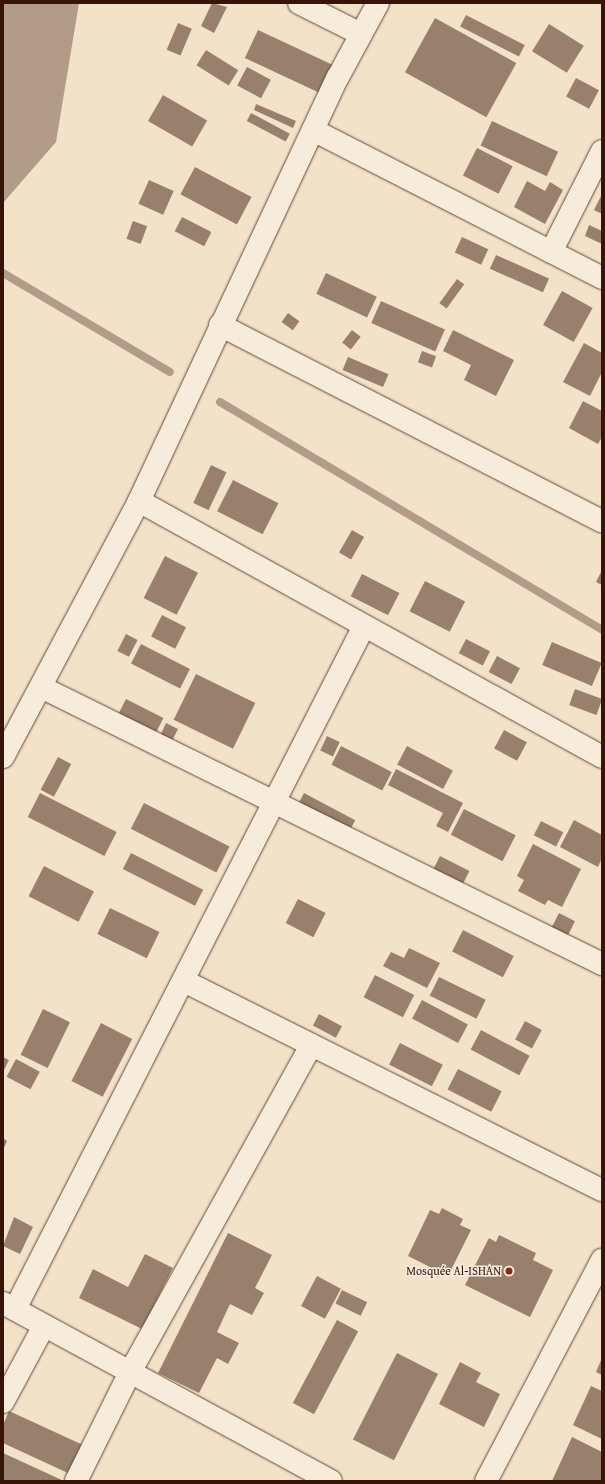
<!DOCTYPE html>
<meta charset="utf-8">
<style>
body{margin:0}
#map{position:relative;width:605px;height:1484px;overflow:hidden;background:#f2e2c8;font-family:"Gentium Book Plus",serif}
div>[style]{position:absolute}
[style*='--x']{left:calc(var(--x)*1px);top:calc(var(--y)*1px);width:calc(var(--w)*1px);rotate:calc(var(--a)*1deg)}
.water>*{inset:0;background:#b29c87}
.stream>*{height:8px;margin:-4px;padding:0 4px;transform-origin:4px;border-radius:4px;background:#b29c87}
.building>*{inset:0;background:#98806c;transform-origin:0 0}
.roads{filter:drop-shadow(0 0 1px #654838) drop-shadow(0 0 1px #654838)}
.street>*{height:22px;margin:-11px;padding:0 11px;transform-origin:11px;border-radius:11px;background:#f7ecdb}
.dots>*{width:11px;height:11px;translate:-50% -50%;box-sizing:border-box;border:2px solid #f7ecdb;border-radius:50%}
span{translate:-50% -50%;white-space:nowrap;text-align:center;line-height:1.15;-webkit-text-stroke:3px #f7ecdb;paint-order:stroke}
.poi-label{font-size:12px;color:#361508}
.right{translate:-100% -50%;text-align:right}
.frame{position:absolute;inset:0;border:4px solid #361508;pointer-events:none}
</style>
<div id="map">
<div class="water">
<i style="clip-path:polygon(3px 3px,79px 3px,56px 142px,3px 203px)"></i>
</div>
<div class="stream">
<i style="--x:3;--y:273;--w:194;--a:30.7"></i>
<i style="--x:220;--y:402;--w:445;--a:30.8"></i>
</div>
<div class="building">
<i style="clip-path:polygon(212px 3px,227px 7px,214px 33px,201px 26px)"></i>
<i style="left:466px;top:15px;width:66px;height:13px;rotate:27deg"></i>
<i style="left:435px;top:18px;width:93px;height:62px;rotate:29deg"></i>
<i style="left:178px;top:23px;width:15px;height:29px;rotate:23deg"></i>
<i style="left:549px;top:24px;width:41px;height:32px;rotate:32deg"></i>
<i style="left:258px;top:30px;width:85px;height:31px;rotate:25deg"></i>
<i style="left:206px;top:50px;width:38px;height:18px;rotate:32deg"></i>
<i style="left:247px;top:67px;width:27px;height:21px;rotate:28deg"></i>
<i style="left:576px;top:78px;width:26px;height:21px;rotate:28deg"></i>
<i style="left:163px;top:95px;width:51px;height:30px;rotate:30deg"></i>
<i style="clip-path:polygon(256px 104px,296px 121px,293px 128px,254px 110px)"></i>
<i style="left:251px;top:113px;width:44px;height:9px;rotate:28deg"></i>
<i style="left:492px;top:121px;width:73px;height:27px;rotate:25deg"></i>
<i style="left:477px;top:148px;width:40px;height:31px;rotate:27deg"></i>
<i style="left:195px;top:167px;width:64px;height:31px;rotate:28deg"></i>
<i style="left:149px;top:180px;width:27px;height:26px;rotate:24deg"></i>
<i style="clip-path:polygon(527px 181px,545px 191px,550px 182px,563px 190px,545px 224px,514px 207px)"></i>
<i style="clip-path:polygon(602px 194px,602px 214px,594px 210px)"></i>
<i style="left:182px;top:217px;width:33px;height:16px;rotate:27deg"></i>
<i style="left:133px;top:221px;width:15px;height:19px;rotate:20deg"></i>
<i style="clip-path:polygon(589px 225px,602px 231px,602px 244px,585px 236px)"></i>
<i style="left:462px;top:237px;width:29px;height:17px;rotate:25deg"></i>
<i style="left:496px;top:255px;width:58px;height:15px;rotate:24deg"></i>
<i style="left:326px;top:273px;width:56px;height:23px;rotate:25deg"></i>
<i style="left:457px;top:279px;width:9px;height:30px;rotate:36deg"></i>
<i style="left:562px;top:291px;width:35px;height:39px;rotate:29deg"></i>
<i style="left:381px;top:301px;width:70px;height:24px;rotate:24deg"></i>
<i style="left:288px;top:313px;width:14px;height:11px;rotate:36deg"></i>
<i style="left:352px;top:330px;width:11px;height:16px;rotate:38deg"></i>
<i style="clip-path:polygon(453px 330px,514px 360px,496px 396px,464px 380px,471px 365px,443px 351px)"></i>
<i style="clip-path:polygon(584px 343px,602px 353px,602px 372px,590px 396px,563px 382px)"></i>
<i style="left:422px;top:351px;width:15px;height:12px;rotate:20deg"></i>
<i style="left:348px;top:357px;width:44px;height:14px;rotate:23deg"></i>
<i style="clip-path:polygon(583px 401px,602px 411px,602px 437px,598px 444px,569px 428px)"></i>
<i style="left:211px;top:465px;width:17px;height:42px;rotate:25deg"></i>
<i style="left:233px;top:480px;width:51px;height:35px;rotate:27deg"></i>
<i style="left:352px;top:530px;width:14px;height:26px;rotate:30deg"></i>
<i style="left:165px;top:556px;width:37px;height:47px;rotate:27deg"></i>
<i style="clip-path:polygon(602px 570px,602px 585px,596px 582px)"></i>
<i style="left:362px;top:574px;width:42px;height:25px;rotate:27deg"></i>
<i style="left:425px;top:581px;width:45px;height:34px;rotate:27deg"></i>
<i style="left:162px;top:615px;width:27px;height:24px;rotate:27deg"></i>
<i style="left:126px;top:634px;width:13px;height:19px;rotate:27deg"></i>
<i style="left:466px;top:639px;width:27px;height:16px;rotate:27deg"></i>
<i style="left:552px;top:642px;width:54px;height:25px;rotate:23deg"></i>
<i style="left:141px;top:644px;width:55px;height:22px;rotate:27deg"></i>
<i style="left:497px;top:656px;width:26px;height:18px;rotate:28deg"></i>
<i style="left:196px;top:674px;width:66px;height:51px;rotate:26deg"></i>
<i style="left:575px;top:689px;width:29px;height:17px;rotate:20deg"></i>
<i style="left:126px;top:699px;width:42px;height:25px;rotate:27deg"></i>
<i style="clip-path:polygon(166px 723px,178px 729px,172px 741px,157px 743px)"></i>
<i style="left:504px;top:730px;width:26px;height:21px;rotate:28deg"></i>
<i style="left:327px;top:736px;width:14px;height:16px;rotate:25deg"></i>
<i style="left:341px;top:746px;width:57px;height:21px;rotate:27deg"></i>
<i style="left:407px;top:746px;width:52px;height:21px;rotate:28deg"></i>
<i style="left:58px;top:757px;width:15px;height:37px;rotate:28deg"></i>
<i style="clip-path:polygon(396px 769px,463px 803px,448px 832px,436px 826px,443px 813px,388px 785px)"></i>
<i style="left:40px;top:793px;width:86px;height:27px;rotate:27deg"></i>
<i style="left:304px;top:793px;width:58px;height:17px;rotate:28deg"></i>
<i style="left:144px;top:803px;width:96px;height:29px;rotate:27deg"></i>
<i style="left:464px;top:809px;width:58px;height:29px;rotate:27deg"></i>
<i style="clip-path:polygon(574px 820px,602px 835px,602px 858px,598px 867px,560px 847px)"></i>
<i style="left:541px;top:821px;width:25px;height:16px;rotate:27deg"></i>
<i style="clip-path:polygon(533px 844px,581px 869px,562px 907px,548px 900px,545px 905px,518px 891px,524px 880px,517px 876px)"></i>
<i style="left:131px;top:853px;width:81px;height:18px;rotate:27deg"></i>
<i style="left:440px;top:856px;width:33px;height:25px;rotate:27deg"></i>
<i style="left:44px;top:866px;width:56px;height:34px;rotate:27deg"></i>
<i style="left:298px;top:899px;width:31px;height:27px;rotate:27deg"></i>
<i style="left:110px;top:908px;width:55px;height:29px;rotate:26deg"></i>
<i style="left:559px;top:913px;width:18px;height:30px;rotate:27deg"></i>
<i style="left:463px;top:930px;width:57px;height:24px;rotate:27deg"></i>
<i style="clip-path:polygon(409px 948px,440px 963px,427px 988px,383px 966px,391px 952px,404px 958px)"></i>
<i style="left:375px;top:975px;width:44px;height:25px;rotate:27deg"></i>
<i style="left:439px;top:977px;width:52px;height:21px;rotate:26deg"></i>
<i style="left:422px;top:1000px;width:52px;height:21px;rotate:28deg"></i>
<i style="left:43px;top:1009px;width:30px;height:51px;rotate:26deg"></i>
<i style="left:319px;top:1014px;width:26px;height:13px;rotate:28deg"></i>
<i style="left:525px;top:1021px;width:19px;height:21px;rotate:28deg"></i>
<i style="left:101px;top:1023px;width:35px;height:65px;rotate:27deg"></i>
<i style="left:481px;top:1030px;width:55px;height:22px;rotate:28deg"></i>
<i style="left:400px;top:1043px;width:48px;height:24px;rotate:27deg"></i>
<i style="clip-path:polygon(3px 1057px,9px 1060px,3px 1072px)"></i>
<i style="left:16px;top:1059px;width:27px;height:20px;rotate:28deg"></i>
<i style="left:458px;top:1069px;width:49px;height:23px;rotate:27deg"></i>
<i style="clip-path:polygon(3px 1138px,7px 1141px,3px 1150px)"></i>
<i style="clip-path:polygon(442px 1208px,463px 1219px,460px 1225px,471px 1230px,448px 1276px,408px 1256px,430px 1210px,439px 1214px)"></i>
<i style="clip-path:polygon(14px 1217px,33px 1227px,20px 1254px,3px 1246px)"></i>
<i style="clip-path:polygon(228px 1233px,272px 1255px,255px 1288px,264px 1293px,252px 1315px,230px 1304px,217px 1332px,239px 1343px,228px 1364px,217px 1358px,199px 1393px,158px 1373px)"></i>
<i style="clip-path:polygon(499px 1235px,536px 1253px,533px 1260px,553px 1270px,530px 1317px,465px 1285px,489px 1238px,496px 1242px)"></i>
<i style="clip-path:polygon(145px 1254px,173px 1268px,142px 1329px,79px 1298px,93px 1269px,128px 1287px)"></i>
<i style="left:317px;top:1276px;width:27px;height:34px;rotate:28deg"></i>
<i style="left:342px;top:1290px;width:28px;height:15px;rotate:26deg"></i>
<i style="left:337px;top:1320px;width:24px;height:94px;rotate:28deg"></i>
<i style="left:397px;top:1353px;width:46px;height:97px;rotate:27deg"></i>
<i style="clip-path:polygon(602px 1358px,602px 1375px,596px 1372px)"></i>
<i style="clip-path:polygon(460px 1362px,481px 1373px,476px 1382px,500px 1394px,484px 1427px,439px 1404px)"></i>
<i style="clip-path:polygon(591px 1386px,602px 1391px,602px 1439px,573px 1425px)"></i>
<i style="clip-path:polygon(9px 1411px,83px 1445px,70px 1474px,3px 1443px,3px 1425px)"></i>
<i style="clip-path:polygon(572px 1437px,602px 1452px,602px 1481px,552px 1481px)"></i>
<i style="clip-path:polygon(3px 1453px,64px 1481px,3px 1481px)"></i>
</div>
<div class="roads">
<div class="street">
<i style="--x:299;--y:3;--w:69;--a:26.6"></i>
<i style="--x:313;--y:130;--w:325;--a:27.1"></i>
<i style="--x:551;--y:252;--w:113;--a:-63.2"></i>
<i style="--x:220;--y:325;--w:429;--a:27.2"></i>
<i style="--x:139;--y:501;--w:529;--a:28.94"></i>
<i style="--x:41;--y:687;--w:626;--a:26.28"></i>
<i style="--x:3;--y:757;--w:290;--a:-62"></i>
<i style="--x:139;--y:501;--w:468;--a:-64.9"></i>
<i style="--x:338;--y:77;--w:84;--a:-61.6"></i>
<i style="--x:184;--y:981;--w:467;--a:26.6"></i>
<i style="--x:3;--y:1303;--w:373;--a:28.5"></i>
<i style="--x:15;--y:1309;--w:767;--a:-62.93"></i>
<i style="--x:3;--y:1402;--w:86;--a:-61.7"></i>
<i style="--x:76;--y:1481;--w:119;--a:-63.6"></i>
<i style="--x:129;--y:1374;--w:376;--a:-61"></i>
<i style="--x:486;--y:1481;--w:250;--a:-62.3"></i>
</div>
</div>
<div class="dots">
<i style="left:509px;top:1271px;background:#8f2418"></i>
</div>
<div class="poi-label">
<span class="right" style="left:501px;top:1271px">Mosquée Al-ISHAN</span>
</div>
<div class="frame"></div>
</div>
